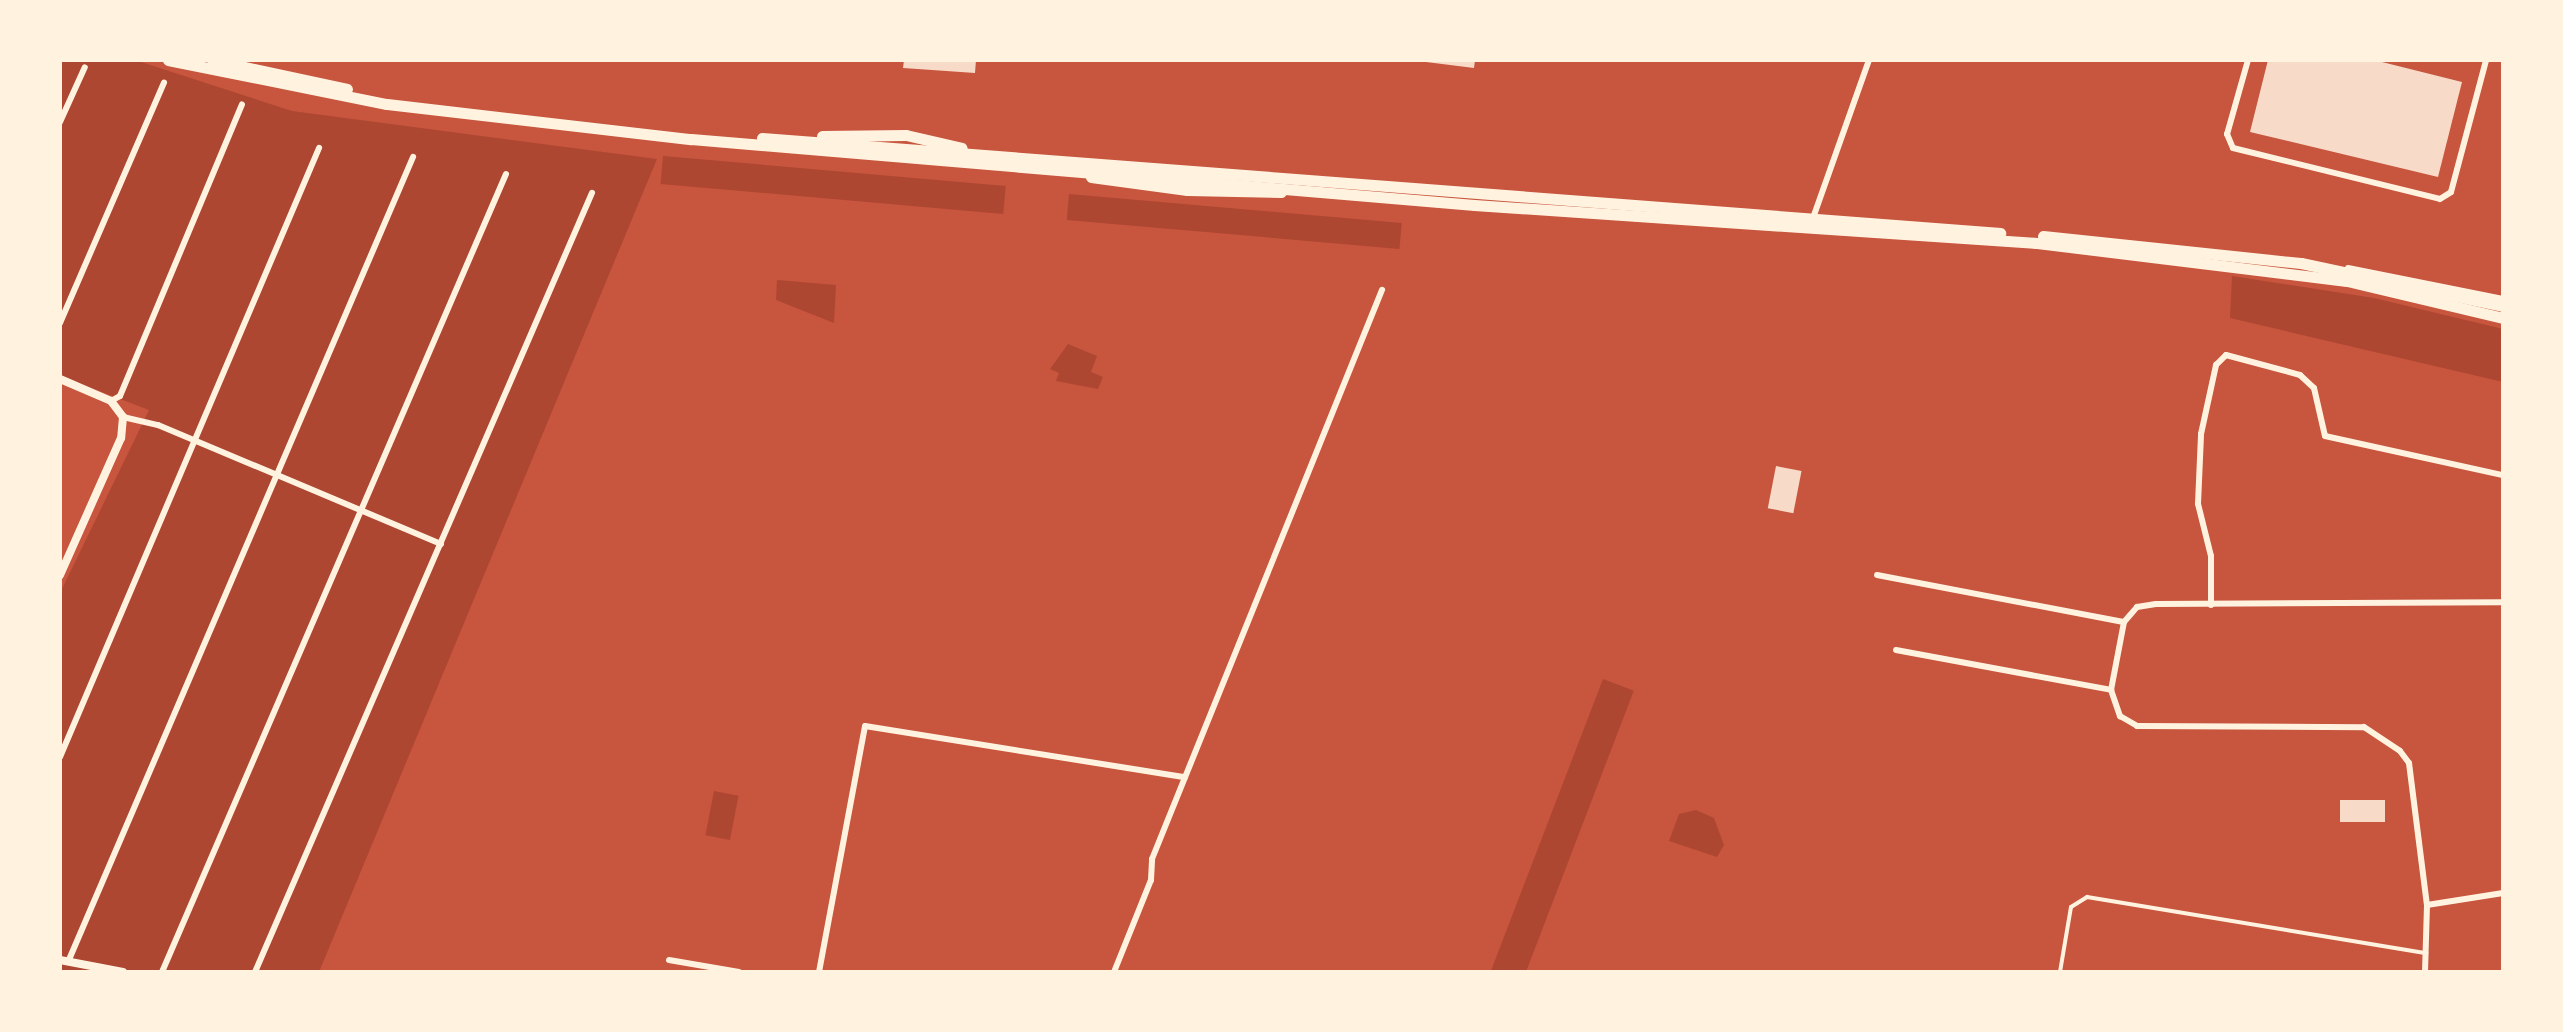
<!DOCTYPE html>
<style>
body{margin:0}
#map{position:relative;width:2563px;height:1032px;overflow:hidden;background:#c8553d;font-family:Bitter,serif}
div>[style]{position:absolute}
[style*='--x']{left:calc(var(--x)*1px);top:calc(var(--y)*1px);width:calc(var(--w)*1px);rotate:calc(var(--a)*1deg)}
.green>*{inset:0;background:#ae4732;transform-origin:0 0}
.building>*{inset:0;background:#f7dbc8;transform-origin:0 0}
.service>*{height:4px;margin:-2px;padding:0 2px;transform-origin:2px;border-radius:2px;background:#fff3e0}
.minor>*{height:6px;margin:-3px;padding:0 3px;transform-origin:3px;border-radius:3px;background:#fff3e0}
.tertiary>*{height:8px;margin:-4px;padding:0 4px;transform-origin:4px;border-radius:4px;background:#fff3e0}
.trunk>*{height:11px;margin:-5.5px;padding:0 5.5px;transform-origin:5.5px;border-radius:5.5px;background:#fff3e0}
span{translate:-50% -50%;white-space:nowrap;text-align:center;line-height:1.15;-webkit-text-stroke:9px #fff3e0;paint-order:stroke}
.frame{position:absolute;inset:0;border:62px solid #fff3e0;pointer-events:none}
</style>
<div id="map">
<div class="green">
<i style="clip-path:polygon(60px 60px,135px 60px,292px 111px,657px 159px,319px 972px,60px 972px,60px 593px,149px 410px,60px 376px)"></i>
<i style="left:663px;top:156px;width:344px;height:28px;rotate:5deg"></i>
<i style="left:1069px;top:194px;width:334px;height:26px;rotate:5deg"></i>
<i style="clip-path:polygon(2232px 276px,2374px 298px,2503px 329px,2503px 382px,2230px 318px)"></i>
<i style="clip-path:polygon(777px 280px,836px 285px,834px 323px,776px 300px)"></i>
<i style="clip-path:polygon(1068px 344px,1097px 356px,1091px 372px,1103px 377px,1098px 389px,1056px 381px,1059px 373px,1050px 369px)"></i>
<i style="left:1603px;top:679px;width:33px;height:315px;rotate:21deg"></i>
<i style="left:714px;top:791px;width:25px;height:45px;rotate:11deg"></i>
<i style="clip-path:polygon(1696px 810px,1714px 818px,1724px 845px,1717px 857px,1669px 841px,1679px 814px)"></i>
</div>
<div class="building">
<i style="clip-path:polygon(904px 60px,976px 60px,975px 73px,903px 68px)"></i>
<i style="clip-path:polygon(1410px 60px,1475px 60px,1474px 68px)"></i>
<i style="clip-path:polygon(2268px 60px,2374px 60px,2462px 82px,2438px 177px,2250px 132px)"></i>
<i style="left:1776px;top:466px;width:26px;height:43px;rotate:11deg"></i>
<i style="left:2340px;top:800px;width:45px;height:22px"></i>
</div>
<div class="service">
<i style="--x:2060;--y:972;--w:66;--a:-80.4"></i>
<i style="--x:2071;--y:907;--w:19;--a:-32"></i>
<i style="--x:2087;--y:897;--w:344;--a:9.4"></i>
</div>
<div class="minor">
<i style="--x:2248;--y:60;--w:77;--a:105.8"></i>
<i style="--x:2227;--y:134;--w:15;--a:67"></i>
<i style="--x:2233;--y:148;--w:213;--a:13.8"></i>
<i style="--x:2440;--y:199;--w:13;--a:-32"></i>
<i style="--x:2451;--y:192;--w:137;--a:-75.1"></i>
<i style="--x:60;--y:122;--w:60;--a:-65.6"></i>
<i style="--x:1813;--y:218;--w:168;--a:-70.5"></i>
<i style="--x:2348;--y:268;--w:158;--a:11.3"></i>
<i style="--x:60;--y:323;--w:262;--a:-66.6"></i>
<i style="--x:111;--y:401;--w:10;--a:-29"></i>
<i style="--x:120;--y:396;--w:316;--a:-67.3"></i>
<i style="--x:123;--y:417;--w:36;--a:13"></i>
<i style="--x:158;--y:425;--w:307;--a:22.8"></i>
<i style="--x:1877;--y:575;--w:251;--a:10.8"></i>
<i style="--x:2124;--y:622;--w:20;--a:-49"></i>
<i style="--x:2137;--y:607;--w:19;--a:-9"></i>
<i style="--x:2156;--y:604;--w:347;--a:-0.3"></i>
<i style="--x:2211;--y:605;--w:49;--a:-90"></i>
<i style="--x:2211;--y:556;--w:54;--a:-104"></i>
<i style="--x:2198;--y:504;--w:70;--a:-87.5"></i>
<i style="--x:2201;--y:434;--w:71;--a:-77.7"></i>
<i style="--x:2216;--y:365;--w:14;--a:-45"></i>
<i style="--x:2226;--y:355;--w:77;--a:15.1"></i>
<i style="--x:2300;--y:375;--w:19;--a:43"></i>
<i style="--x:2314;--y:388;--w:49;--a:77.1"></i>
<i style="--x:2325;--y:436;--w:182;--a:12.4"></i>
<i style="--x:2124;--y:622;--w:69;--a:100.8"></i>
<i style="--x:2111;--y:690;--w:28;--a:71"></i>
<i style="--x:2120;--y:716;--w:20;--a:30"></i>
<i style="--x:2137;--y:726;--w:227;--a:0.3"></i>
<i style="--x:2364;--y:727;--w:43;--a:33.7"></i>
<i style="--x:2400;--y:751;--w:15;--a:53"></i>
<i style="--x:2409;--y:763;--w:143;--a:82.8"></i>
<i style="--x:2427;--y:905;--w:67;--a:91.7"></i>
<i style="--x:1896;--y:650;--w:219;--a:10.5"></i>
<i style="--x:60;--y:757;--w:662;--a:-66.96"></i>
<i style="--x:2427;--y:905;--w:77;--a:-9"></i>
<i style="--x:669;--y:960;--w:71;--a:9.7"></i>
<i style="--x:68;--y:962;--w:876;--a:-66.8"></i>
<i style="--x:162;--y:972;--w:869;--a:-66.68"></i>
<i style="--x:255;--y:972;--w:849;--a:-66.61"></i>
<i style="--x:819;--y:972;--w:250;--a:-79.4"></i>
<i style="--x:865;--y:726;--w:324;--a:9.1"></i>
<i style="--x:1114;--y:972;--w:99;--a:-68.1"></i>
<i style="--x:1151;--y:880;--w:21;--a:-87"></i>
<i style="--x:1152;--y:859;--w:614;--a:-67.99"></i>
</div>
<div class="tertiary">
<i style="--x:60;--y:379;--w:56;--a:23.3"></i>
<i style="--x:111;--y:401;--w:20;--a:53"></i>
<i style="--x:123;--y:417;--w:21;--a:95"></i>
<i style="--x:121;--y:438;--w:150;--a:114"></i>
<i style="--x:60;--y:960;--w:64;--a:10.8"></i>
</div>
<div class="trunk">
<i style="--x:168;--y:60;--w:223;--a:11.4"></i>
<i style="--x:387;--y:104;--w:306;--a:6.6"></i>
<i style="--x:691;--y:139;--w:786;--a:4.82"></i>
<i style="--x:1474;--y:205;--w:564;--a:3.86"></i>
<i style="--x:2037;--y:243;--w:312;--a:7"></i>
<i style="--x:2347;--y:281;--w:160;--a:13.3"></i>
<i style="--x:212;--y:60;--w:138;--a:12.1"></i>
<i style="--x:822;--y:136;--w:84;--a:-0.7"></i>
<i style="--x:906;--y:135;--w:57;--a:13.1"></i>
<i style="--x:762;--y:138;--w:1242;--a:4.39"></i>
<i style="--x:1091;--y:177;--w:97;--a:7.7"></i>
<i style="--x:1187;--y:190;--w:94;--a:1.2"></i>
<i style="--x:2043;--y:236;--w:259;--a:6"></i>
<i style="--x:2301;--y:263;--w:207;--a:12"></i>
</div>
<div class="frame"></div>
</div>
